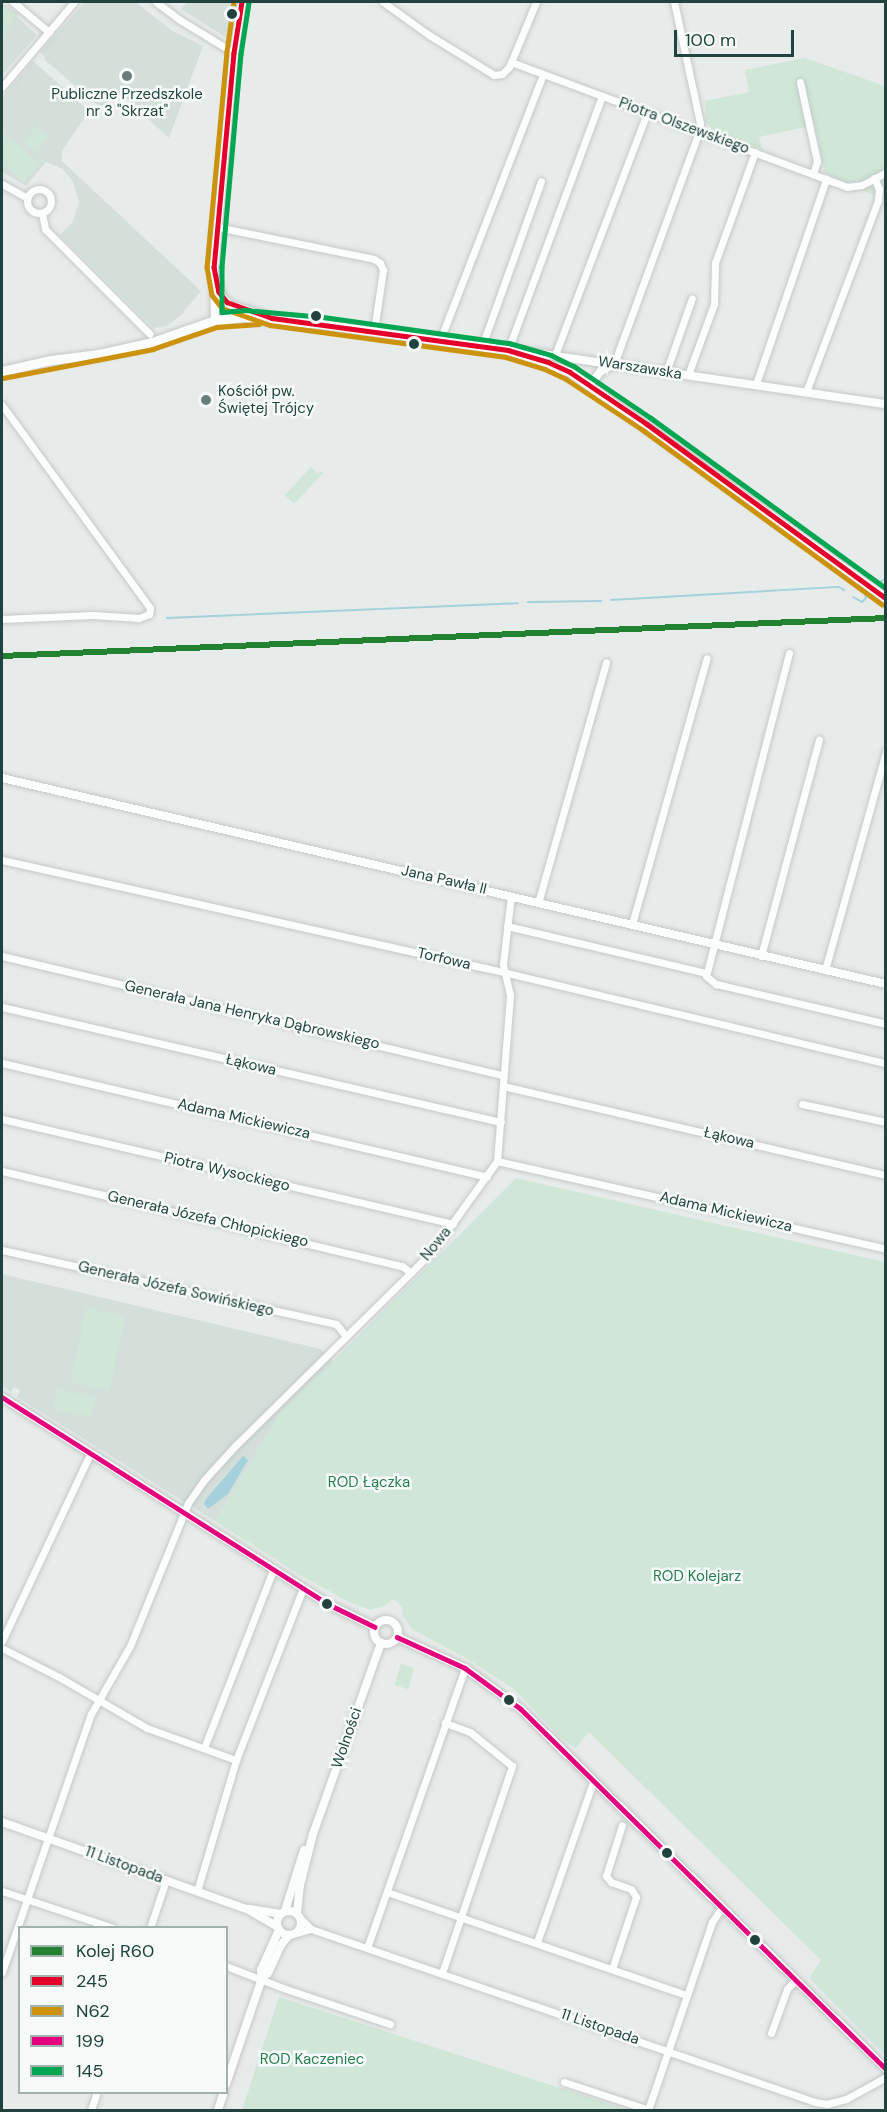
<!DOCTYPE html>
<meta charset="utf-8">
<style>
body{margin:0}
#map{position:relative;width:887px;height:2112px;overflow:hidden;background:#e7ecea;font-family:"DM Sans",sans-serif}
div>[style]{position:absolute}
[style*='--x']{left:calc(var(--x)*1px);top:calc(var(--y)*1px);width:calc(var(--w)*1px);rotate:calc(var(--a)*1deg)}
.built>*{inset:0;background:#d4dfda}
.green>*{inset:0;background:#cfe6d8;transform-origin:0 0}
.water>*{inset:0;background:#a5d1dd}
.stream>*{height:2px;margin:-1px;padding:0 1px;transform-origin:1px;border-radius:1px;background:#a5d1dd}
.roads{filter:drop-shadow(0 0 2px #c4c9c7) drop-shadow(0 0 2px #c4c9c7)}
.minor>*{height:7px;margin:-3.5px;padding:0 3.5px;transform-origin:3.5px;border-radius:3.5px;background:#fbfcfc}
.minor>.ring{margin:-3.5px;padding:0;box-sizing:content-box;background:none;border:7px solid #fbfcfc;border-radius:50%}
.tertiary>*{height:8px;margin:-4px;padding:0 4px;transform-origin:4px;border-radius:4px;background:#fbfcfc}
.tertiary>.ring{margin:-4px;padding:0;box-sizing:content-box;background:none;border:8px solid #fbfcfc;border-radius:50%}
.secondary>*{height:9px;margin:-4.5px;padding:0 4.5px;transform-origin:4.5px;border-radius:4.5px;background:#fbfcfc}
.bus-1>*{height:4.5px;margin:-2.25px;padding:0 2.25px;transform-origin:2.25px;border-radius:2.25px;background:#e4002b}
.bus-2>*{height:4.5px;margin:-2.25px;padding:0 2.25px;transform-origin:2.25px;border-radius:2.25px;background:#cc920c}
.bus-3>*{height:4.5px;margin:-2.25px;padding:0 2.25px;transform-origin:2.25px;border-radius:2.25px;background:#e5007d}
.bus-4>*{height:4.5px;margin:-2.25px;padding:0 2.25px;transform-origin:2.25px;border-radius:2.25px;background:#00a651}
.rail-1>*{height:6px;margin:-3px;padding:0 3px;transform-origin:3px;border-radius:3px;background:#238132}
.dots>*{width:16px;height:16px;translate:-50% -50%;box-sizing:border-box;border:3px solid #f6fbf9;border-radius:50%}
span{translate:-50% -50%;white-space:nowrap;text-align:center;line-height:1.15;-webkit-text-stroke:5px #f6fbf9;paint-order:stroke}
.poi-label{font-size:15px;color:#22433d}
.left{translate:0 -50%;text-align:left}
.street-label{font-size:15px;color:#22433d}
.park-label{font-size:15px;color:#287d50}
.frame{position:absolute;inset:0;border:3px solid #22433d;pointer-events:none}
.legend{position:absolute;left:18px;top:1926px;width:210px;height:168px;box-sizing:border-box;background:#f6fbf9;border:2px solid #a1b1ae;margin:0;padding:8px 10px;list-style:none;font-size:18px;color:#22433d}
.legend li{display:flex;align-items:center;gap:12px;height:30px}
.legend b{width:30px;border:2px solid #a1b1ae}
.scale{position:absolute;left:674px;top:30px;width:120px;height:27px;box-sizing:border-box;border:3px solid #22433d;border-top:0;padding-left:8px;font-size:18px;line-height:21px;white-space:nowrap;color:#22433d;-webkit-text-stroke:4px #f6fbf9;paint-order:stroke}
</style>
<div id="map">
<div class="built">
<i style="clip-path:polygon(85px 2px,136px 2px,171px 30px,203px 46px,169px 138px,120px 93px,114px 93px,102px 109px,44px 59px,45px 57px,40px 52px)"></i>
<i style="clip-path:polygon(187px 2px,233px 2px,227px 38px,181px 9px)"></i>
<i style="clip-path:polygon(2px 3px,18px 14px,17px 17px,37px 35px,2px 75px)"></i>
<i style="clip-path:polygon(33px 61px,89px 111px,62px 151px,62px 161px,201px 291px,181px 315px,167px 326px,154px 328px,60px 235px,72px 223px,79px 202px,73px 182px,63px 169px,46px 162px,26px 186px,2px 172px,2px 98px)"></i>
<i style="clip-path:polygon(2px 1274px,321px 1349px,333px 1361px,280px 1414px,215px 1521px,17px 1397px,20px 1390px,14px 1387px,11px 1392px,2px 1386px)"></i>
</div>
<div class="green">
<i style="clip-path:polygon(2px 7px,16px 14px,2px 43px)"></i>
<i style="clip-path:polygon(805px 58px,885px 86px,885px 200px,825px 173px,815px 125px,759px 137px,762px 149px,715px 131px,706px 123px,705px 101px,749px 92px,745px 70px)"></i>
<i style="left:36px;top:126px;width:16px;height:21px;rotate:38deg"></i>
<i style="clip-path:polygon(2px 132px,40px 163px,24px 182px,2px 164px)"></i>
<i style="clip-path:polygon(311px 467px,318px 474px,321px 471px,323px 473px,294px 504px,285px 495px)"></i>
<i style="clip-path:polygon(516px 1178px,885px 1262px,885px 2055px,809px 1978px,821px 1960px,589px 1732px,576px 1748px,559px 1736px,514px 1689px,468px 1659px,413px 1630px,403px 1616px,402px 1607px,394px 1599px,384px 1606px,370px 1610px,347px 1601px,297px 1573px,215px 1521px,280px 1414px)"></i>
<i style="left:86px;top:1308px;width:40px;height:76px;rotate:12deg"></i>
<i style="left:58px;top:1389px;width:38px;height:20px;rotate:12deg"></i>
<i style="left:401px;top:1664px;width:14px;height:22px;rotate:17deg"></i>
<i style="clip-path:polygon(279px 1997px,628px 2110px,242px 2110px)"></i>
</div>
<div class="water">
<i style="clip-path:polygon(243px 1456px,248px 1460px,228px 1494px,208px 1509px,204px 1504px,206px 1499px)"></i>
</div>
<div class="stream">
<i style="--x:881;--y:581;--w:5;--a:-22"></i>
<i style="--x:853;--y:597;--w:10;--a:29"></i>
<i style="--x:862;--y:602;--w:6;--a:-45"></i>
<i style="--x:866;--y:598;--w:5;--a:-101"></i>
<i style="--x:611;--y:600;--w:228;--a:-3.3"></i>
<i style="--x:839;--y:587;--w:6;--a:31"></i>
<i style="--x:528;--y:602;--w:73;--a:-0.8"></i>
<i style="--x:167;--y:618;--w:351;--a:-2.4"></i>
</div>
<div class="roads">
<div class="minor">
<i style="--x:13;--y:2;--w:47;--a:39.8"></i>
<i style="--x:156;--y:2;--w:30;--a:37"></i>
<i style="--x:180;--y:20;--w:63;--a:31.4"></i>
<i style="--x:383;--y:2;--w:57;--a:35.7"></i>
<i style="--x:429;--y:35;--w:76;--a:31.6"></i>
<i style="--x:494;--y:75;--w:8;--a:-7"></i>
<i style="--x:502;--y:74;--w:10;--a:-45"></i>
<i style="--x:509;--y:67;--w:70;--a:-67.4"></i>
<i style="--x:511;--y:62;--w:358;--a:20.4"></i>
<i style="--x:847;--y:187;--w:15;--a:-8"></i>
<i style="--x:862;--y:185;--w:27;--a:-28"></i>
<i style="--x:800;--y:82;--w:81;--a:77.9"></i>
<i style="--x:817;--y:161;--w:14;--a:107"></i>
<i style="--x:2;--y:87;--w:111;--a:-49.7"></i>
<i style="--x:2;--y:184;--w:29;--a:29"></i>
<i class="ring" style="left:27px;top:189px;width:17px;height:17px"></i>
<i style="--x:42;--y:213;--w:16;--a:79"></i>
<i style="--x:45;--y:229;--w:148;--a:45"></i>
<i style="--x:217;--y:227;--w:160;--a:11.5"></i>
<i style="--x:374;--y:259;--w:7;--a:34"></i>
<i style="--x:380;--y:263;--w:8;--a:67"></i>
<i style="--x:383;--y:270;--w:62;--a:98.4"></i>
<i style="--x:440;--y:340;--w:285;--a:-68.8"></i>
<i style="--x:482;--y:346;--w:175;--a:-70.3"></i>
<i style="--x:508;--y:350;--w:271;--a:-69.7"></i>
<i style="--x:555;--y:355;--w:259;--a:-69.2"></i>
<i style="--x:614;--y:364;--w:247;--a:-69.9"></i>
<i style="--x:699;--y:132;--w:9;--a:-84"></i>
<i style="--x:700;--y:123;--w:124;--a:-102.1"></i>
<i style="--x:666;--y:372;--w:78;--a:-70.6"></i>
<i style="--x:688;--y:375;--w:76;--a:-69.9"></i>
<i style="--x:714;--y:304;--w:41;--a:-88.6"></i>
<i style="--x:715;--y:263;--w:118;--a:-70.2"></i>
<i style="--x:756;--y:384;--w:217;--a:-71.1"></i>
<i style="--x:806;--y:392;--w:205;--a:-69.4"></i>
<i style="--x:878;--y:200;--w:11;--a:-85"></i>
<i style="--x:879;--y:189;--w:12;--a:-114"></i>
<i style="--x:2;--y:405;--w:251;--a:53.9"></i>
<i style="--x:150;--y:608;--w:6;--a:99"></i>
<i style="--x:149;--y:614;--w:11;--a:158"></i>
<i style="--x:139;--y:618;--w:46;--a:-176.3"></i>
<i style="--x:93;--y:615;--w:91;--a:177.5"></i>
<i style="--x:789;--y:653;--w:333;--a:104.4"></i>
<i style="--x:706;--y:976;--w:13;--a:39"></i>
<i style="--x:716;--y:984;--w:175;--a:13.2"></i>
<i style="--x:2;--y:860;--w:496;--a:12.6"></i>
<i style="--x:486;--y:968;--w:411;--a:13.4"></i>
<i style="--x:538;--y:903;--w:250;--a:-74.2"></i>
<i style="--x:632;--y:924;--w:276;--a:-74.3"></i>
<i style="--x:507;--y:926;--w:204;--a:13.3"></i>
<i style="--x:2;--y:956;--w:514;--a:13.39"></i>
<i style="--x:761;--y:956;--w:224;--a:-75"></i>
<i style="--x:825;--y:970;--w:227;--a:-74.4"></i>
<i style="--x:2;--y:1007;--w:512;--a:12.98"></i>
<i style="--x:2;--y:1063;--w:498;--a:13.2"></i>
<i style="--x:503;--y:1086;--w:393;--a:13.1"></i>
<i style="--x:802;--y:1104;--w:86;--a:12.1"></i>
<i style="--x:2;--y:1119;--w:463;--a:13.1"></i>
<i style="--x:497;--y:1161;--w:399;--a:12.7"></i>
<i style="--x:2;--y:1171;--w:411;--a:13.4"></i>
<i style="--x:402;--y:1266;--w:11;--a:38"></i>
<i style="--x:2;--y:1250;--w:342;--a:12.5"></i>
<i style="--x:336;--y:1324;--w:16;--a:50"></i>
<i style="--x:2;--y:1641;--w:207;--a:-64.8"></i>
<i style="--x:2;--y:1648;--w:64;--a:27"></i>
<i style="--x:59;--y:1677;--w:102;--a:30.1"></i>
<i style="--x:147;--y:1728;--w:95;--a:19.8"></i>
<i style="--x:204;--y:1748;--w:191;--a:-68.8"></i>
<i style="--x:2;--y:1891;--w:117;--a:18.4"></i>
<i style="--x:197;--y:1891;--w:137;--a:-73.4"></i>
<i style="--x:236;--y:1760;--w:185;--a:-68.7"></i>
<i style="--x:387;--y:1892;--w:316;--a:19"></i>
<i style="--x:301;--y:1919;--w:14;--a:45"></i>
<i style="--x:311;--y:1929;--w:533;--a:18.94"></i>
<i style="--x:815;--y:2102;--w:12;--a:9"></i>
<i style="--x:827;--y:2104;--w:20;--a:-15"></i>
<i style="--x:846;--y:2099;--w:46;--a:-28.8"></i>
<i style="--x:150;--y:1928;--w:51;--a:-71.6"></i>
<i style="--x:297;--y:1933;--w:14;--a:-17"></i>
<i style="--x:537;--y:1942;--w:170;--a:-70.7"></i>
<i style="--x:367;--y:1948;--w:297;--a:-70.7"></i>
<i style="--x:226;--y:1966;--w:64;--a:21"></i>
<i style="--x:286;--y:1989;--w:110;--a:18.6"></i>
<i style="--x:612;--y:1969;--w:76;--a:-71.6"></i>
<i style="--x:636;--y:1897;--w:9;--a:-122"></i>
<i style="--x:631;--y:1889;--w:21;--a:-161"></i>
<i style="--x:611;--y:1882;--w:8;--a:-130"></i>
<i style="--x:606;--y:1876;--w:53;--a:-72.6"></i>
<i style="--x:2;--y:1972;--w:273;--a:-71"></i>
<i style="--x:91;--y:1714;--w:78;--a:-60.2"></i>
<i style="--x:130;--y:1646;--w:154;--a:-67.9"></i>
<i style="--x:188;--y:1503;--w:28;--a:-55"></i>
<i style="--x:204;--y:1480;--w:47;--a:-47.6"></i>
<i style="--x:236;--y:1445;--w:272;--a:-44.6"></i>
<i style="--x:430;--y:1254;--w:115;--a:-54.2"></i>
<i style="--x:497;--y:1161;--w:167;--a:-85.5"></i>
<i style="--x:510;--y:995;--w:32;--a:-103"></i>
<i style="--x:503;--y:964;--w:68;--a:-83.3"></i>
<i style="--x:442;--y:1973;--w:219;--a:-71.3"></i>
<i style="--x:512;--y:1766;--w:54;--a:-141"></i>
<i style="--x:470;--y:1732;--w:27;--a:-160"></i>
<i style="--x:771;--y:2033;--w:47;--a:-70"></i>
<i style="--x:787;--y:1989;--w:13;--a:-48"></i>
<i style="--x:564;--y:2082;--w:89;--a:18.2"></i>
<i style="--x:91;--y:2110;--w:19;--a:-72"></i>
<i style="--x:648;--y:2110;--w:199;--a:-71.2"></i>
<i style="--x:712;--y:1922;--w:18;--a:-56"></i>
</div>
<div class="tertiary">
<i style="--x:217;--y:282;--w:16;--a:72"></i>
<i style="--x:222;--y:297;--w:11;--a:45"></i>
<i style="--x:230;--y:305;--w:38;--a:17"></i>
<i style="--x:215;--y:320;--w:53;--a:-91.1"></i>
<i style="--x:214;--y:267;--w:215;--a:-84.7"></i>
<i style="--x:234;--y:53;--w:52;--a:-81.1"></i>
<i style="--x:514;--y:350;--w:376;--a:8.3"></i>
<i style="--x:590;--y:385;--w:18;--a:-52"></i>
<i style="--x:601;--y:371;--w:15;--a:-28"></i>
<i style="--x:2;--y:778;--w:908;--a:13.12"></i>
<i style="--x:2;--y:1397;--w:386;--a:32.4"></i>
<i style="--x:328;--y:1604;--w:52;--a:26.1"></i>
<i class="ring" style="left:374px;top:1620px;width:16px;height:16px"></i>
<i style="--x:397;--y:1637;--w:75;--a:24.5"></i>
<i style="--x:465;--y:1668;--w:69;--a:36.2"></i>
<i style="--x:521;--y:1709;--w:513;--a:44.6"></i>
<i style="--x:2;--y:1822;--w:260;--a:19.6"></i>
<i style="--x:247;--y:1909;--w:34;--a:30"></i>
<i style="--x:250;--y:1909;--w:31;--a:9"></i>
<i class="ring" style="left:277px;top:1911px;width:16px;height:16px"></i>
<i style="--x:285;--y:1911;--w:64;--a:-72.7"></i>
<i style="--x:297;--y:1913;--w:28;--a:-84"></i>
<i style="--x:300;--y:1885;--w:53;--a:-75.7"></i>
<i style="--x:313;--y:1834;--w:203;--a:-70.4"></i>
<i style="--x:262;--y:1978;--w:8;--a:-40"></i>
<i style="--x:268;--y:1973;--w:31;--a:-65"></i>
<i style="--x:281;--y:1945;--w:13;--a:-51"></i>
<i style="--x:226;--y:2084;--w:112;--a:-71.2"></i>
<i style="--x:262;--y:1978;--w:8;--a:-97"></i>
<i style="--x:261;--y:1970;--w:44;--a:-65.8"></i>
<i style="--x:218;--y:2110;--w:19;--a:-72"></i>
</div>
<div class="secondary">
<i style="--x:2;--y:371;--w:50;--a:-12.7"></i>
<i style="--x:51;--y:360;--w:48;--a:-7.1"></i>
<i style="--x:99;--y:354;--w:54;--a:-12.8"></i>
<i style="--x:152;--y:342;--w:67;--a:-19.2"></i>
<i style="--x:215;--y:320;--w:29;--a:-6"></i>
<i style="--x:244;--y:317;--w:78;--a:5.1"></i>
<i style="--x:322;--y:324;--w:188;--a:8"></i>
<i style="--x:508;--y:350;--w:66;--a:19.5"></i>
<i style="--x:570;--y:372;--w:388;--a:35.6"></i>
</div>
</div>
<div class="bus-1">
<i style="--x:242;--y:2;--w:52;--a:98.9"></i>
<i style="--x:234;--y:53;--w:215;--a:95.3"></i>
<i style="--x:214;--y:267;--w:25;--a:79"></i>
<i style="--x:219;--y:292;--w:13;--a:51"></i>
<i style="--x:227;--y:302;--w:48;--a:19.6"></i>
<i style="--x:272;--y:318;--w:238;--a:7.7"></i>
<i style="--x:508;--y:350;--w:42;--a:16.7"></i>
<i style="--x:548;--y:362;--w:24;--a:24"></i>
<i style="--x:570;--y:372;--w:93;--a:34"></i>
<i style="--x:647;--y:424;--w:296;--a:36.1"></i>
</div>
<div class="bus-2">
<i style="--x:234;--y:2;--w:50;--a:98"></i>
<i style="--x:227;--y:52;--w:216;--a:95.3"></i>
<i style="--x:207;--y:267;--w:28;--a:80"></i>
<i style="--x:212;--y:295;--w:16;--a:52"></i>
<i style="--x:222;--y:308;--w:51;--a:19.5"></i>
<i style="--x:270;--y:325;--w:238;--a:7.7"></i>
<i style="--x:506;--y:357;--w:41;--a:17.1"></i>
<i style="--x:545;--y:369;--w:23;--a:25"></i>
<i style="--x:566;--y:379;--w:92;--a:33.5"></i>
<i style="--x:643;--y:430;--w:296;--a:36.1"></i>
<i style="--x:3;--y:378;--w:153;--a:-10.9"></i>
<i style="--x:153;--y:349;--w:68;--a:-19"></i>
<i style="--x:217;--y:327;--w:42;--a:-4.1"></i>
</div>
<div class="bus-3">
<i style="--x:2;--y:1397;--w:386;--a:32.4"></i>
<i style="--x:328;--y:1604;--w:52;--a:26.1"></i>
<i style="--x:397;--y:1637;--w:75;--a:24.5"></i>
<i style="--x:465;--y:1668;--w:69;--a:36.2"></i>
<i style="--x:521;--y:1709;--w:513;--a:44.6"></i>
</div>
<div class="bus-4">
<i style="--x:249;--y:3;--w:52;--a:98.9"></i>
<i style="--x:241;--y:54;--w:214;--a:95.1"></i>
<i style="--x:222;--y:267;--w:45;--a:90"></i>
<i style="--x:222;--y:312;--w:23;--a:-5"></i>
<i style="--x:245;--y:310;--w:78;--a:5.1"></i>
<i style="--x:323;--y:317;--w:188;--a:8"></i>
<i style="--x:509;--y:343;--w:44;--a:15.9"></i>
<i style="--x:551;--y:355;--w:25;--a:26"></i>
<i style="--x:574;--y:366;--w:93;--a:34"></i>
<i style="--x:651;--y:418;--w:290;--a:35.9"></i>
</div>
<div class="rail-1">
<i style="--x:2;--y:656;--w:885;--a:-2.46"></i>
</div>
<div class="dots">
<i style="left:232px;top:14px;background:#22433d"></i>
<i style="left:127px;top:76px;background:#677e7a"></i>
<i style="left:316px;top:316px;background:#22433d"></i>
<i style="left:414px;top:344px;background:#22433d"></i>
<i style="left:206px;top:400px;background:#677e7a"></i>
<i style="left:327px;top:1604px;background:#22433d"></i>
<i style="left:509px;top:1700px;background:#22433d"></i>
<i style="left:667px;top:1853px;background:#22433d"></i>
<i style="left:755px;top:1940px;background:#22433d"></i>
</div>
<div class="poi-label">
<span style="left:127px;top:103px">Publiczne Przedszkole<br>nr 3 "Skrzat"</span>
<span class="left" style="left:218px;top:400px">Kościół pw.<br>Świętej Trójcy</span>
</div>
<div class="street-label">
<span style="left:684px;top:126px;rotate:20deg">Piotra Olszewskiego</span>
<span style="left:640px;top:368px;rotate:9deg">Warszawska</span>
<span style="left:444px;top:880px;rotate:13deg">Jana Pawła II</span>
<span style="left:444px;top:959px;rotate:13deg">Torfowa</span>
<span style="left:252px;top:1015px;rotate:13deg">Generała Jana Henryka Dąbrowskiego</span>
<span style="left:251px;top:1065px;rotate:13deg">Łąkowa</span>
<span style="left:244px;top:1119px;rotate:13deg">Adama Mickiewicza</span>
<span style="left:729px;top:1138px;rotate:13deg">Łąkowa</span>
<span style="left:227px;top:1172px;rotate:13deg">Piotra Wysockiego</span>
<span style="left:726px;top:1212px;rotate:13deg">Adama Mickiewicza</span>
<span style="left:208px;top:1219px;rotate:13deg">Generała Józefa Chłopickiego</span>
<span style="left:436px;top:1244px;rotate:-51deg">Nowa</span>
<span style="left:176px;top:1289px;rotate:13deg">Generała Józefa Sowińskiego</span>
<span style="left:347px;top:1738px;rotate:-71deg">Wolności</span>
<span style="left:124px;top:1865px;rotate:20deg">11 Listopada</span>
<span style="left:600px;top:2027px;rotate:19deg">11 Listopada</span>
</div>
<div class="park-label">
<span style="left:369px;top:1483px">ROD Łączka</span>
<span style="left:697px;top:1577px">ROD Kolejarz</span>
<span style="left:312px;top:2060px">ROD Kaczeniec</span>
</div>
<div class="frame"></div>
<ul class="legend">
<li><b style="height:8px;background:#238132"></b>Kolej R60</li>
<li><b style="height:8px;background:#e4002b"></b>245</li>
<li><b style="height:8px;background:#cc920c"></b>N62</li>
<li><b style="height:8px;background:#e5007d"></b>199</li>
<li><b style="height:8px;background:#00a651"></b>145</li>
</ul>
<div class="scale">100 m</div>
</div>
